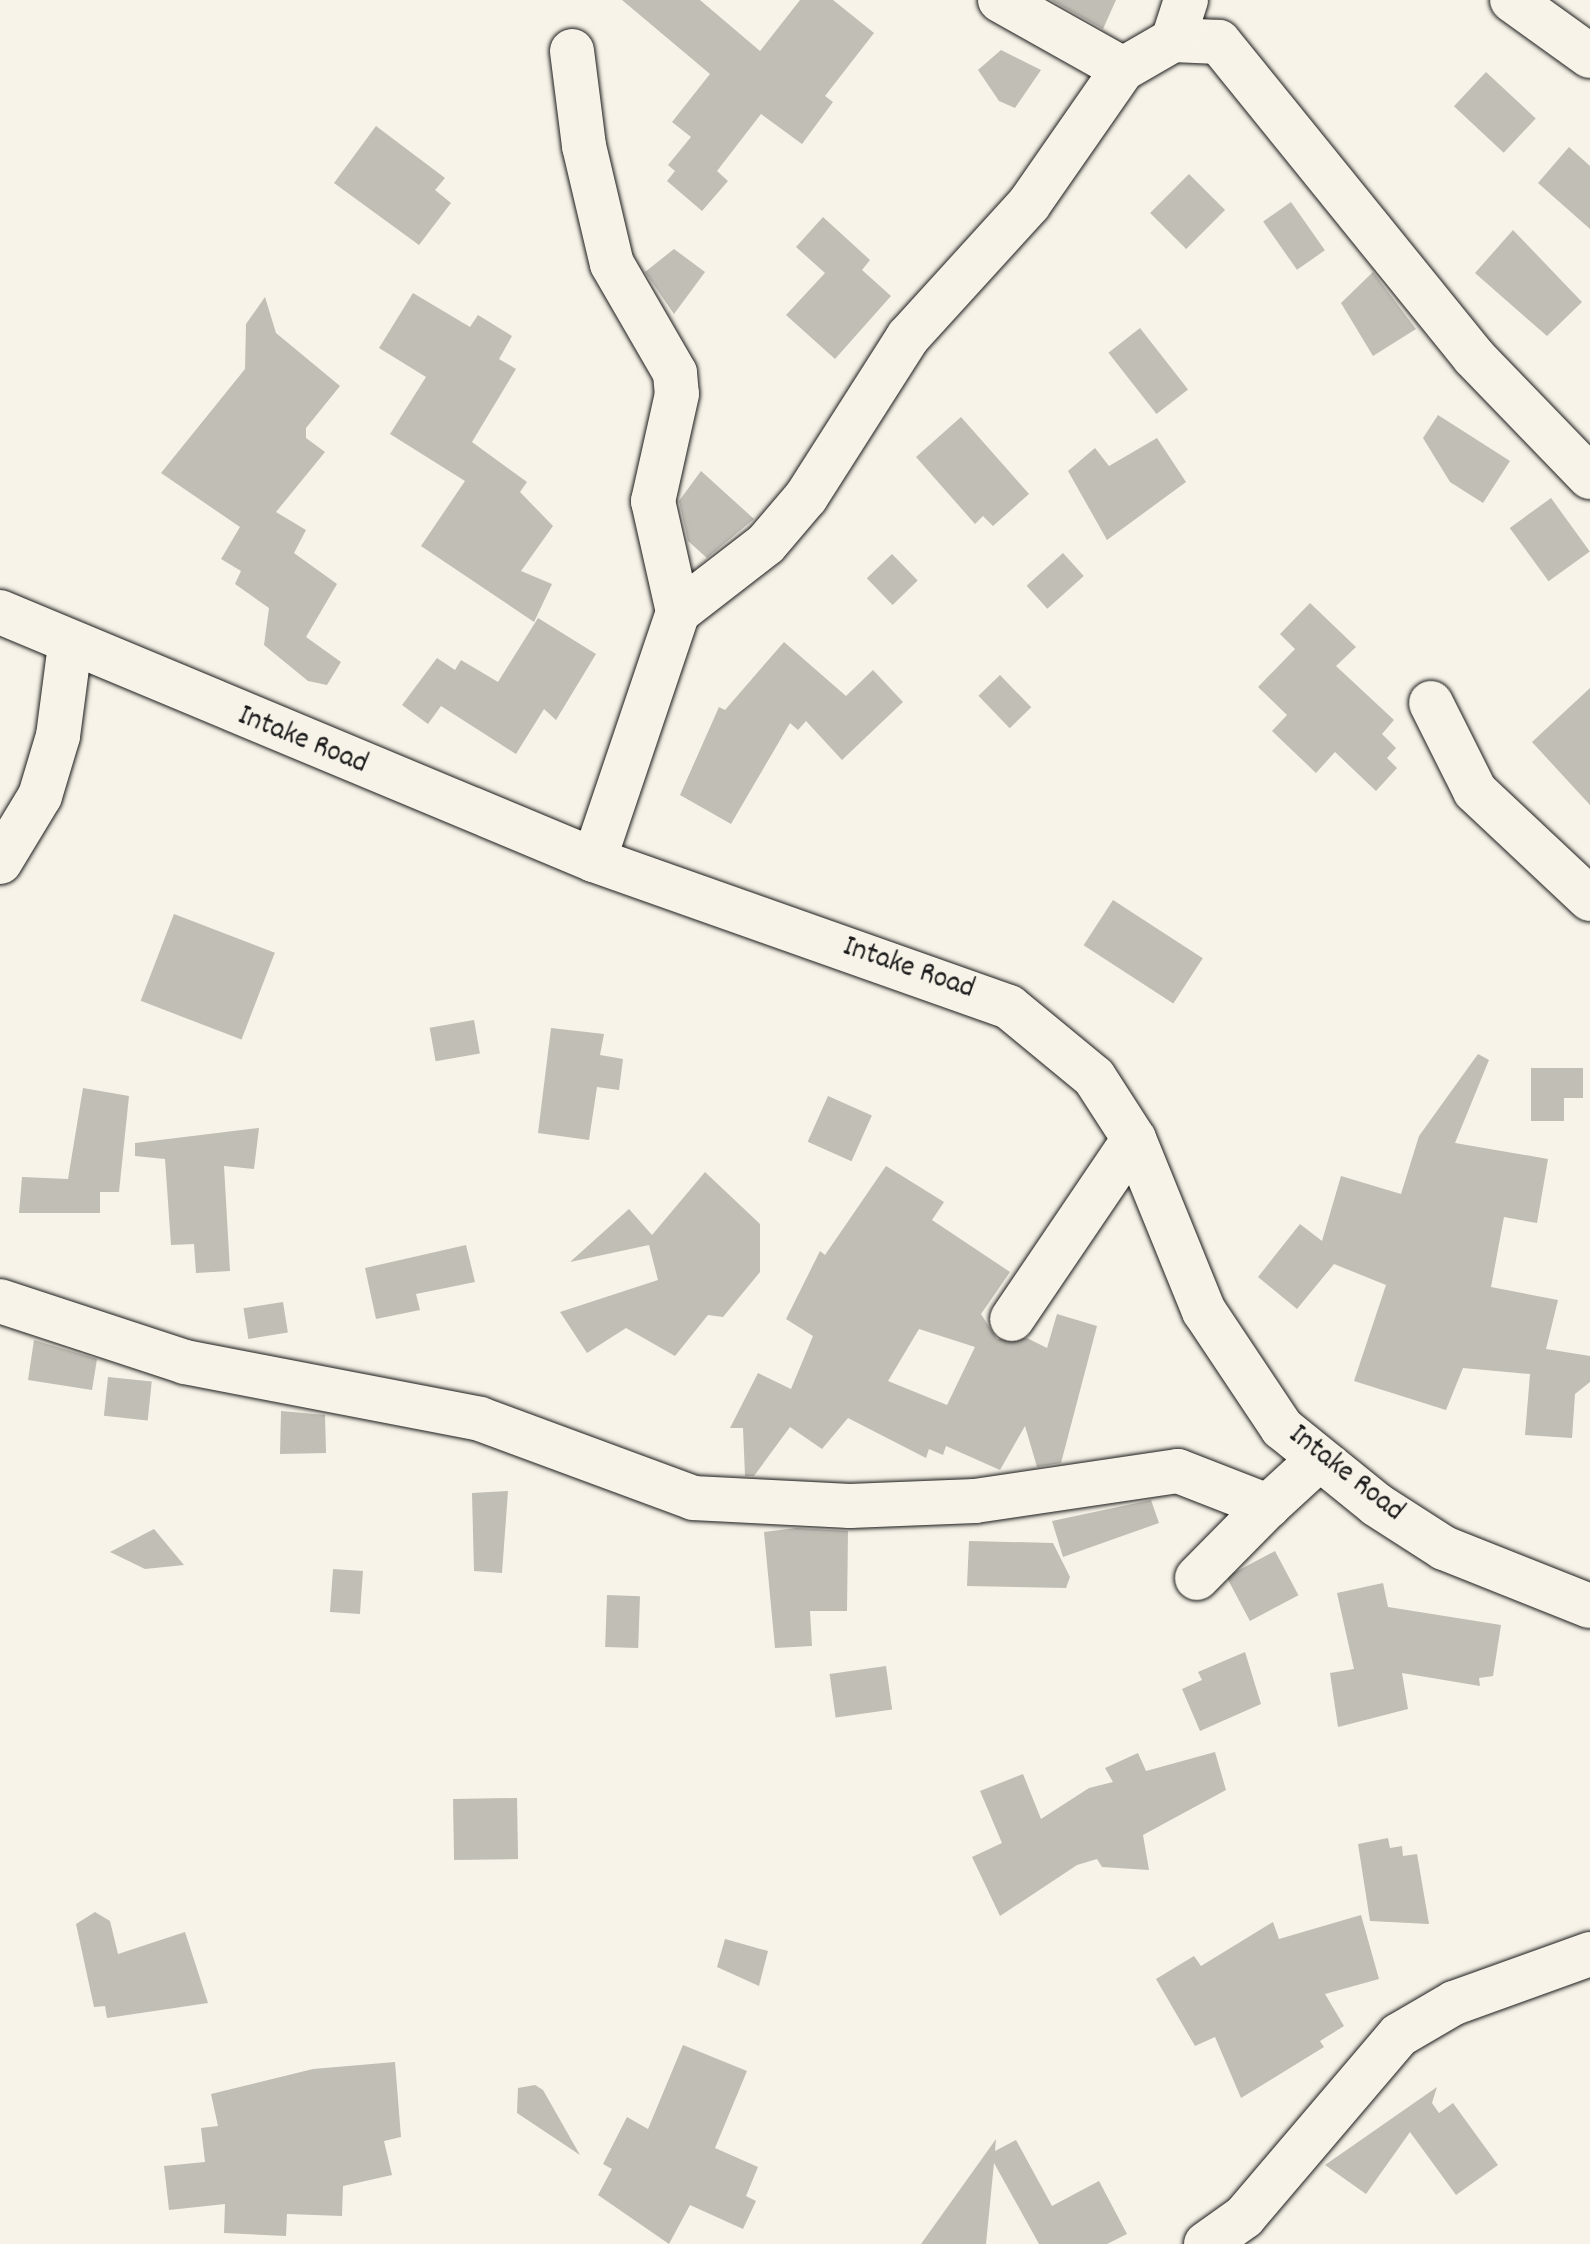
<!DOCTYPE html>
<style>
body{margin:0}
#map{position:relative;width:1590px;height:2244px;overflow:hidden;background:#f7f3e8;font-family:Dekko,sans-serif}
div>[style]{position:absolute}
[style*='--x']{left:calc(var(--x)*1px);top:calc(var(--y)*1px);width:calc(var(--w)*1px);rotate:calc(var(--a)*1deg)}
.building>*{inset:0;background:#c0beb5;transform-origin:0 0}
.roads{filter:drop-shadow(0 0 2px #1c1c1c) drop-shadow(0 0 2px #1c1c1c)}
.minor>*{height:44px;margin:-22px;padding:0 22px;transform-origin:22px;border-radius:22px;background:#f7f3e8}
.tertiary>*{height:44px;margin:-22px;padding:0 22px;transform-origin:22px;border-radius:22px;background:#f7f3e8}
span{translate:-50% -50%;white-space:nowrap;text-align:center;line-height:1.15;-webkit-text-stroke:6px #f7f3e8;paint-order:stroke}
.street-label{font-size:30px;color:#1c1c1c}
</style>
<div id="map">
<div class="building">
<i style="clip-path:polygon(622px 0,700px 0,760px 51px,800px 0,833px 0,874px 33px,825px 96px,833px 102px,802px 144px,761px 114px,717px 171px,728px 181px,702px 211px,667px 181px,675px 171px,668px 165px,691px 137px,672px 122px,710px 74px)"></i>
<i style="clip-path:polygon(1051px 0,1116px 0,1103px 29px)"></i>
<i style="clip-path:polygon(1001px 50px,1041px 70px,1015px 108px,999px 101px,978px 70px)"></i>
<i style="left:1486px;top:72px;width:68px;height:47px;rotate:43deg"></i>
<i style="clip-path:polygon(376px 126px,445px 178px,435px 190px,451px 203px,419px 245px,334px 183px)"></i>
<i style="clip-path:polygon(1569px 147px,1590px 166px,1590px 229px,1538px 183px)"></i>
<i style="left:1189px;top:174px;width:51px;height:55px;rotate:45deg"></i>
<i style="left:1291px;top:202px;width:59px;height:34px;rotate:55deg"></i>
<i style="clip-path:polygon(823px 217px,870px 260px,862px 270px,891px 296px,835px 359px,786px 315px,825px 273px,796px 247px)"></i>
<i style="clip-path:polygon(1513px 230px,1582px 302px,1547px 336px,1475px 273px)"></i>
<i style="clip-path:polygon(674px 249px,705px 272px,674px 314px,645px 272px)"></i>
<i style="clip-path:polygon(1373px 272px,1416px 329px,1373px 356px,1341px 303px)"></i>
<i style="clip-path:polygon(413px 293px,470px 327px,478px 315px,512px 336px,499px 359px,516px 369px,472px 442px,527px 482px,520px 492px,553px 526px,521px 571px,552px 584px,534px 622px,421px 546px,465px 481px,390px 434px,426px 377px,379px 348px)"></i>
<i style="clip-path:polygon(265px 297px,276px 333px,340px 386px,306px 428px,306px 438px,325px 452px,276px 512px,306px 530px,294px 553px,337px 584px,306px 637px,341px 662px,327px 685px,308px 681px,264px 645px,269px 608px,235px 584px,241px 571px,221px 559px,240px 527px,161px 473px,245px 369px,246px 324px)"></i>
<i style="left:1140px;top:328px;width:78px;height:40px;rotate:52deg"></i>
<i style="clip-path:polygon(1438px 415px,1510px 461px,1483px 503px,1450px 482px,1423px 438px)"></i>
<i style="clip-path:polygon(961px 417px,1029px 494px,993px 526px,983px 516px,975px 524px,916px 457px)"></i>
<i style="clip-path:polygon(1157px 438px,1186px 482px,1107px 540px,1068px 471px,1095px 448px,1109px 466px)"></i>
<i style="clip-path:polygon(701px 471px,754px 519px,707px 558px,688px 541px,679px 501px)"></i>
<i style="left:1551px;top:498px;width:66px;height:51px;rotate:54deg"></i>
<i style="left:1063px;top:553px;width:31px;height:49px;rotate:48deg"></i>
<i style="left:892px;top:554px;width:37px;height:35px;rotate:46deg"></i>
<i style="clip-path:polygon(1310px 603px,1356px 647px,1336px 666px,1394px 720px,1382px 734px,1396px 748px,1387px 758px,1397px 768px,1376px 791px,1335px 752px,1316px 773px,1272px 731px,1287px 715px,1258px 687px,1295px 649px,1280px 634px)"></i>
<i style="clip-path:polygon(538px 618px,596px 654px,556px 720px,544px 709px,516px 754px,441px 706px,428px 724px,402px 705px,437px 658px,455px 670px,461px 660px,498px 682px)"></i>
<i style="clip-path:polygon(784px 642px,846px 696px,873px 670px,903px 702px,842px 760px,806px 721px,798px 730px,790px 723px,731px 824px,680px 795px,719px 707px,725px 710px)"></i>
<i style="left:1000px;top:675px;width:45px;height:30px;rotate:46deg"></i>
<i style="clip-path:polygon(1590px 688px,1590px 805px,1532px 742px)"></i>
<i style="left:1113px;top:900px;width:107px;height:54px;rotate:33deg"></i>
<i style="left:174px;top:914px;width:108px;height:93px;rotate:21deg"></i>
<i style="left:474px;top:1020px;width:34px;height:45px;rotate:80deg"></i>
<i style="clip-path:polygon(551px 1028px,604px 1034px,600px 1055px,623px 1059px,619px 1090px,597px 1087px,589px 1140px,538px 1133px)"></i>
<i style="clip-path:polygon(1478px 1054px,1489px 1060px,1455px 1143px,1548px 1159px,1537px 1223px,1504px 1217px,1491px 1287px,1558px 1300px,1546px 1349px,1590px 1356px,1590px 1382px,1575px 1394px,1572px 1438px,1525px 1435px,1530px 1374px,1463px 1368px,1446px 1410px,1354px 1381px,1386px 1285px,1334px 1264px,1297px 1309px,1258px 1277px,1300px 1224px,1322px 1241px,1341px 1176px,1401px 1194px,1419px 1136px)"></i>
<i style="clip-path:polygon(1531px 1068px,1583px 1068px,1583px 1098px,1564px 1098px,1564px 1121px,1531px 1121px)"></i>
<i style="clip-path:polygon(83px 1088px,129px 1096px,119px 1192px,100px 1192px,100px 1213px,19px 1213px,22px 1177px,68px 1179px)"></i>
<i style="left:828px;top:1096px;width:48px;height:50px;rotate:24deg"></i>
<i style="clip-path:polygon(259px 1128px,254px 1169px,224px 1166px,230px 1271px,196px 1273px,194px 1244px,171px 1245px,165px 1159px,135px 1156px,135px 1143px)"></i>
<i style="clip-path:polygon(evenodd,886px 1166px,944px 1202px,932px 1220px,1010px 1272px,981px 1314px,997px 1339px,1027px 1338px,1047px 1348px,1057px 1314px,1097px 1326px,1061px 1463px,1037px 1467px,1025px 1426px,1000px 1470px,946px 1446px,943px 1455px,929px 1449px,926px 1458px,848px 1418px,822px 1449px,790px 1427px,754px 1476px,745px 1476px,743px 1428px,730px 1428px,758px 1373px,791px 1389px,813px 1336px,786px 1319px,820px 1251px,825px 1255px,886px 1166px,919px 1329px,975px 1347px,947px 1405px,888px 1381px,919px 1329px)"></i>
<i style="clip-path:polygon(705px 1172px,760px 1224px,760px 1272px,723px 1317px,708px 1315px,675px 1356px,626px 1328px,587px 1353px,560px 1312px,658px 1280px,649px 1245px,570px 1262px,629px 1209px,652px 1235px)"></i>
<i style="clip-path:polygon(466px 1245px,475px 1282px,416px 1294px,420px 1310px,376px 1319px,365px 1268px)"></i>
<i style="left:283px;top:1302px;width:31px;height:40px;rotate:81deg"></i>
<i style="clip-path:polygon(34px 1340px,97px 1359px,92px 1390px,28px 1380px)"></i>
<i style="left:108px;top:1377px;width:44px;height:39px;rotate:6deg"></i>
<i style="clip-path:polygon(281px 1411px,325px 1415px,326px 1453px,280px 1454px)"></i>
<i style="clip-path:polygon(508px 1491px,502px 1573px,474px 1571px,472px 1493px)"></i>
<i style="clip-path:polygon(1151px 1500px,1159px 1523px,1063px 1557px,1052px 1521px)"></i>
<i style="clip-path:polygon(796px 1528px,848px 1531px,847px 1611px,810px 1611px,812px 1646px,775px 1648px,764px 1532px)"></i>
<i style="clip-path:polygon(154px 1529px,184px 1565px,145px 1569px,110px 1552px)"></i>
<i style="clip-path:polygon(969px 1541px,1053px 1543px,1070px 1577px,1066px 1588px,967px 1586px)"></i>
<i style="left:1275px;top:1551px;width:50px;height:55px;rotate:62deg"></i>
<i style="left:333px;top:1569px;width:30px;height:43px;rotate:4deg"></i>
<i style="clip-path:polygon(1383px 1583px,1388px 1607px,1501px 1625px,1493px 1676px,1479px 1678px,1480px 1686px,1402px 1673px,1408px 1709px,1338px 1727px,1330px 1673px,1354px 1669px,1337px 1593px)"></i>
<i style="left:607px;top:1595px;width:33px;height:52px;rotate:2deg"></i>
<i style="clip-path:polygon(1245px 1652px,1261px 1704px,1200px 1731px,1182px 1689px,1202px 1680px,1198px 1672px)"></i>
<i style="left:886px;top:1666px;width:44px;height:57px;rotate:82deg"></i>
<i style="clip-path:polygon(1215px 1752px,1226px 1790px,1143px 1835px,1149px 1870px,1102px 1867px,1097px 1859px,1077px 1865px,1000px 1916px,972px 1857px,1002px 1843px,980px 1791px,1023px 1774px,1041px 1819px,1089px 1788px,1113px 1782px,1105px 1768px,1138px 1753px,1146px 1771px)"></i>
<i style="left:517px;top:1798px;width:61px;height:64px;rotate:89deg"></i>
<i style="clip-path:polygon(1388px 1838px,1390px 1848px,1402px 1846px,1403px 1856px,1417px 1854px,1429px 1924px,1370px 1921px,1358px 1844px)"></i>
<i style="clip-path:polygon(95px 1912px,110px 1921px,118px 1954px,185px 1932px,208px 2003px,107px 2018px,105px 2006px,94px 2007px,76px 1924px)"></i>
<i style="clip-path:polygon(1361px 1915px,1379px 1979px,1325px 1994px,1344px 2026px,1320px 2041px,1324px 2047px,1241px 2098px,1215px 2037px,1195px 2046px,1156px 1979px,1194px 1956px,1201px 1966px,1273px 1922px,1279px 1939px)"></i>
<i style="clip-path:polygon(725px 1939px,768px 1951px,759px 1986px,717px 1967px)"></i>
<i style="clip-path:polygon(683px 2045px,747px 2071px,715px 2148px,758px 2167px,746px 2196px,756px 2201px,743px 2229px,690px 2205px,669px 2244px,598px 2195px,612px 2169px,603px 2164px,627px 2117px,648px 2129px)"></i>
<i style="clip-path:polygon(395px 2062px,401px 2137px,384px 2141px,392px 2175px,343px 2186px,342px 2216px,287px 2214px,286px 2236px,224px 2233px,225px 2204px,169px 2210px,164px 2166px,205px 2162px,201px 2128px,218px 2126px,211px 2094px,313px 2069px)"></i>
<i style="clip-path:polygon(535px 2085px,543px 2090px,580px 2155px,517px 2113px,518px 2088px)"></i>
<i style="clip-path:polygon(1437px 2087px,1432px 2103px,1439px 2113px,1453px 2103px,1498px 2165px,1456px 2195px,1410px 2132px,1366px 2194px,1325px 2165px)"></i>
<i style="clip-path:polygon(996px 2139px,995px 2151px,1016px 2140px,1052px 2206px,1099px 2181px,1127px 2234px,1107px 2244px,1039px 2244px,994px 2163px,986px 2244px,921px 2244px)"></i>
</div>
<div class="roads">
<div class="minor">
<i style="--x:1000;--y:0;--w:141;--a:29.3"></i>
<i style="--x:1512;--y:0;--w:96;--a:35.7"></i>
<i style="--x:1173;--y:40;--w:46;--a:2.5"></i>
<i style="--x:1219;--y:42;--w:405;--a:51"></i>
<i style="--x:1474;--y:357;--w:167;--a:46"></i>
<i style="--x:572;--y:51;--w:96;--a:82.8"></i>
<i style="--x:584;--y:146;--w:121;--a:76.7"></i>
<i style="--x:612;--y:264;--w:126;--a:60"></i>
<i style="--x:675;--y:373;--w:21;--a:85"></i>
<i style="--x:677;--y:394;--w:110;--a:102.6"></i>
<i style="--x:653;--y:501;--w:114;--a:77.3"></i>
<i style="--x:678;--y:612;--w:262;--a:108.7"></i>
<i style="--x:678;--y:612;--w:111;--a:-37.7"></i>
<i style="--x:766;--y:544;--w:62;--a:-49.6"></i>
<i style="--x:806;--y:497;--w:190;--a:-57.5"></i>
<i style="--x:908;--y:337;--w:180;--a:-47.7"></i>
<i style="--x:1029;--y:204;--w:165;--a:-55.2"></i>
<i style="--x:1123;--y:69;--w:58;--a:-30.1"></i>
<i style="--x:1173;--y:40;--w:42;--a:-72"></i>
<i style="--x:1431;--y:703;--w:98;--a:63.4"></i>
<i style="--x:1475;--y:791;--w:158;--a:43.2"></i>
<i style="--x:0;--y:862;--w:77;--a:-58.8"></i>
<i style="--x:40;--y:796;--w:63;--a:-73.3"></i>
<i style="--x:58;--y:736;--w:92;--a:-82.5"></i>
<i style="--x:0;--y:1301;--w:195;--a:18.2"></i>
<i style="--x:185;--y:1362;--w:300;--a:10.9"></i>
<i style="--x:480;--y:1419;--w:227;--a:20.3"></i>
<i style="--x:693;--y:1498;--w:157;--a:2.9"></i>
<i style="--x:850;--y:1506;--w:125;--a:-2.3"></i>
<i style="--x:975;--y:1501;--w:205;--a:-8.4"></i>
<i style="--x:1178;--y:1471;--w:97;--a:21.3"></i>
<i style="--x:1268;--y:1506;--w:68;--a:-42.6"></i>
<i style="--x:1012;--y:1319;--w:217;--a:-55.9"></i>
<i style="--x:1197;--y:1578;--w:101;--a:-45.4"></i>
<i style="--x:1206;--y:2244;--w:47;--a:-35.4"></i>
<i style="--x:1244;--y:2217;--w:239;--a:-49.6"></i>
<i style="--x:1399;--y:2035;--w:64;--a:-30.2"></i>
<i style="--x:1454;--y:2003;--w:145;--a:-19.8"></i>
</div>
<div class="tertiary">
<i style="--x:0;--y:612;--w:644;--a:22.66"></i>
<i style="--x:594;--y:860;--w:440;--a:19.5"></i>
<i style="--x:1009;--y:1007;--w:110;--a:39.5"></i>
<i style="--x:1094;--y:1077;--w:74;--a:57.2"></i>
<i style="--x:1134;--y:1139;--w:186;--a:67.9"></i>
<i style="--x:1204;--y:1311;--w:141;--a:56.3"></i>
<i style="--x:1282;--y:1428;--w:122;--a:39"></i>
<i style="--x:1377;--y:1505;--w:80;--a:32.7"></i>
<i style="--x:1444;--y:1548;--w:157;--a:21.7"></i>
</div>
</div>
<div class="street-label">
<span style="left:302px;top:742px;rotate:22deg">Intake Road</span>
<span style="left:908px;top:970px;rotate:19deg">Intake Road</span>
<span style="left:1345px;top:1475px;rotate:38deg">Intake Road</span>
</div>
</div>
